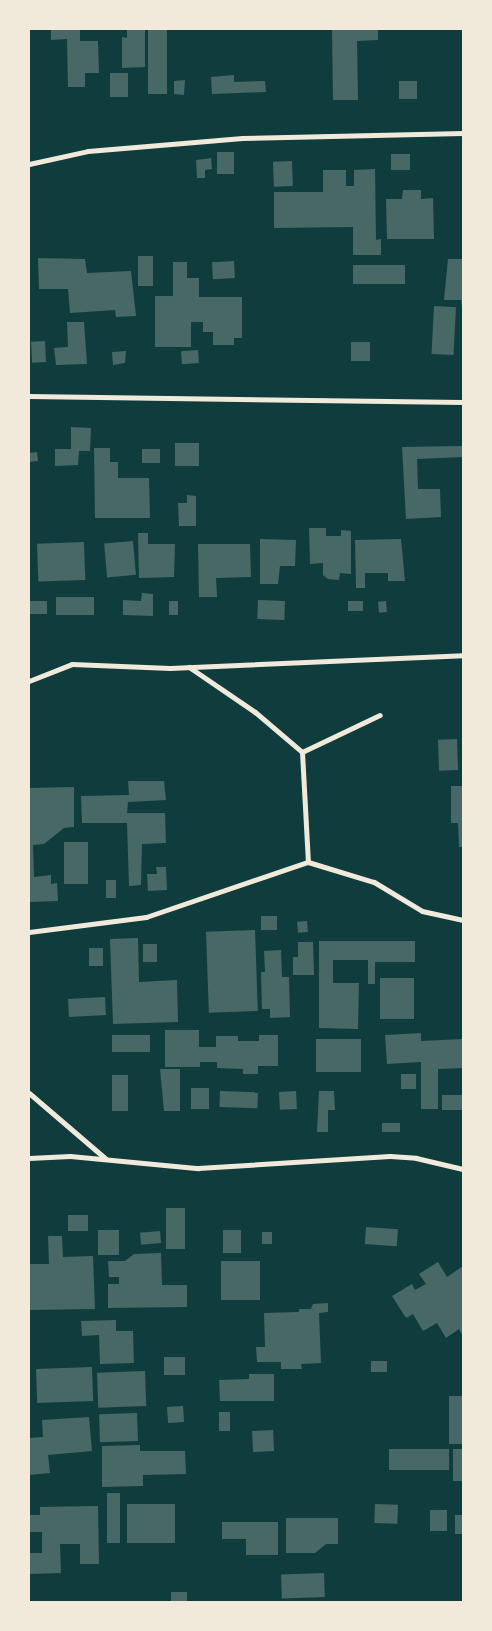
<!DOCTYPE html>
<style>
body{margin:0}
#map{position:relative;width:492px;height:1631px;overflow:hidden;background:#0f3d3e;font-family:Signika,sans-serif}
div>[style]{position:absolute}
[style*='--x']{left:calc(var(--x)*1px);top:calc(var(--y)*1px);width:calc(var(--w)*1px);rotate:calc(var(--a)*1deg)}
.building>*{inset:0;background:#486865;transform-origin:0 0}
.minor>*{height:5px;margin:-2.5px;padding:0 2.5px;transform-origin:2.5px;border-radius:2.5px;background:#f1e9da}
span{translate:-50% -50%;white-space:nowrap;text-align:center;line-height:1.15;-webkit-text-stroke:4px #f1e9da;paint-order:stroke}
.frame{position:absolute;inset:0;border:30px solid #f1e9da;pointer-events:none}
</style>
<div id="map">
<div class="building">
<i style="clip-path:polygon(51px 29px,80px 29px,80px 41px,98px 41px,99px 73px,85px 73px,85px 87px,68px 87px,67px 39px,51px 40px)"></i>
<i style="clip-path:polygon(127px 29px,145px 29px,145px 67px,122px 68px,122px 37px,127px 38px)"></i>
<i style="left:148px;top:29px;width:19px;height:65px"></i>
<i style="clip-path:polygon(332px 29px,378px 29px,378px 40px,357px 41px,358px 100px,333px 100px)"></i>
<i style="left:110px;top:73px;width:18px;height:24px"></i>
<i style="clip-path:polygon(234px 75px,234px 82px,265px 81px,266px 92px,212px 94px,211px 77px)"></i>
<i style="clip-path:polygon(185px 80px,184px 95px,174px 94px,174px 81px)"></i>
<i style="left:399px;top:81px;width:18px;height:18px"></i>
<i style="left:217px;top:152px;width:17px;height:22px"></i>
<i style="left:410px;top:154px;width:16px;height:19px;rotate:90deg"></i>
<i style="clip-path:polygon(211px 158px,212px 169px,205px 170px,205px 178px,197px 178px,196px 160px)"></i>
<i style="left:292px;top:161px;width:25px;height:19px;rotate:88deg"></i>
<i style="clip-path:polygon(375px 169px,376px 240px,381px 239px,381px 255px,353px 255px,353px 227px,274px 228px,274px 192px,323px 192px,323px 170px,346px 170px,346px 186px,354px 186px,354px 170px)"></i>
<i style="clip-path:polygon(403px 190px,421px 190px,421px 199px,433px 198px,434px 239px,387px 239px,386px 199px,402px 199px)"></i>
<i style="left:138px;top:256px;width:15px;height:30px"></i>
<i style="clip-path:polygon(38px 258px,85px 259px,87px 273px,131px 271px,136px 316px,116px 317px,115px 310px,70px 313px,68px 289px,39px 289px)"></i>
<i style="clip-path:polygon(448px 259px,463px 259px,463px 315px,461px 300px,444px 300px)"></i>
<i style="left:234px;top:261px;width:17px;height:22px;rotate:87deg"></i>
<i style="clip-path:polygon(173px 262px,187px 262px,187px 278px,199px 278px,199px 297px,242px 297px,242px 338px,234px 338px,234px 345px,213px 345px,213px 332px,203px 332px,203px 322px,191px 322px,191px 347px,155px 347px,155px 296px,173px 296px)"></i>
<i style="left:405px;top:265px;width:19px;height:52px;rotate:90deg"></i>
<i style="left:434px;top:306px;width:22px;height:48px;rotate:3deg"></i>
<i style="clip-path:polygon(67px 322px,84px 322px,87px 364px,56px 365px,54px 348px,68px 347px)"></i>
<i style="left:45px;top:341px;width:21px;height:14px;rotate:87deg"></i>
<i style="left:351px;top:342px;width:19px;height:19px"></i>
<i style="left:198px;top:350px;width:13px;height:17px;rotate:86deg"></i>
<i style="clip-path:polygon(126px 351px,125px 363px,113px 365px,112px 352px)"></i>
<i style="clip-path:polygon(71px 427px,91px 428px,90px 451px,79px 451px,78px 465px,55px 466px,55px 449px,71px 449px)"></i>
<i style="left:175px;top:443px;width:24px;height:23px"></i>
<i style="clip-path:polygon(463px 446px,463px 457px,417px 459px,418px 489px,440px 489px,441px 517px,406px 519px,402px 447px)"></i>
<i style="clip-path:polygon(94px 448px,110px 448px,110px 462px,118px 462px,118px 478px,149px 478px,150px 518px,95px 518px)"></i>
<i style="left:142px;top:449px;width:18px;height:14px"></i>
<i style="left:37px;top:452px;width:9px;height:8px;rotate:84deg"></i>
<i style="clip-path:polygon(187px 495px,196px 496px,196px 526px,179px 526px,178px 503px,187px 503px)"></i>
<i style="clip-path:polygon(309px 528px,326px 528px,326px 536px,341px 536px,341px 530px,351px 531px,351px 574px,340px 573px,339px 580px,328px 579px,323px 575px,323px 563px,310px 564px)"></i>
<i style="clip-path:polygon(138px 533px,148px 533px,148px 544px,175px 544px,174px 577px,139px 578px)"></i>
<i style="clip-path:polygon(260px 539px,296px 540px,295px 566px,280px 566px,278px 584px,260px 584px)"></i>
<i style="clip-path:polygon(401px 539px,405px 581px,388px 581px,388px 573px,365px 573px,365px 588px,356px 588px,355px 540px)"></i>
<i style="left:133px;top:541px;width:34px;height:29px;rotate:85deg"></i>
<i style="left:84px;top:542px;width:38px;height:47px;rotate:88deg"></i>
<i style="clip-path:polygon(198px 544px,250px 544px,251px 577px,216px 578px,217px 597px,199px 597px)"></i>
<i style="clip-path:polygon(142px 593px,153px 594px,153px 616px,123px 615px,123px 600px,141px 601px)"></i>
<i style="left:94px;top:597px;width:18px;height:38px;rotate:90deg"></i>
<i style="left:258px;top:600px;width:27px;height:19px;rotate:2deg"></i>
<i style="left:29px;top:601px;width:18px;height:13px"></i>
<i style="left:169px;top:601px;width:9px;height:14px"></i>
<i style="left:348px;top:601px;width:15px;height:10px"></i>
<i style="left:386px;top:601px;width:11px;height:8px;rotate:85deg"></i>
<i style="left:457px;top:739px;width:31px;height:19px;rotate:88deg"></i>
<i style="clip-path:polygon(128px 781px,164px 781px,166px 800px,128px 802px,127px 813px,165px 813px,166px 843px,142px 844px,141px 885px,129px 886px,127px 823px,82px 823px,81px 796px,129px 795px)"></i>
<i style="clip-path:polygon(451px 786px,463px 786px,463px 847px,459px 847px,458px 823px,451px 823px)"></i>
<i style="clip-path:polygon(74px 787px,74px 827px,64px 828px,44px 844px,33px 845px,34px 877px,51px 875px,51px 884px,57px 883px,58px 901px,29px 902px,29px 788px)"></i>
<i style="left:88px;top:842px;width:42px;height:24px;rotate:90deg"></i>
<i style="clip-path:polygon(156px 867px,166px 867px,167px 890px,148px 891px,147px 874px,157px 874px)"></i>
<i style="left:106px;top:880px;width:10px;height:18px"></i>
<i style="left:261px;top:916px;width:16px;height:14px"></i>
<i style="left:307px;top:921px;width:11px;height:10px;rotate:85deg"></i>
<i style="left:255px;top:930px;width:81px;height:49px;rotate:88deg"></i>
<i style="clip-path:polygon(138px 938px,139px 982px,177px 980px,178px 1022px,113px 1024px,110px 939px)"></i>
<i style="clip-path:polygon(319px 941px,415px 941px,415px 962px,375px 962px,375px 984px,368px 984px,368px 960px,333px 960px,333px 983px,359px 983px,358px 1029px,319px 1028px)"></i>
<i style="clip-path:polygon(298px 942px,313px 942px,314px 975px,293px 975px,293px 957px,298px 957px)"></i>
<i style="left:143px;top:944px;width:14px;height:18px"></i>
<i style="left:89px;top:948px;width:14px;height:18px"></i>
<i style="clip-path:polygon(281px 950px,282px 977px,289px 977px,290px 1017px,270px 1018px,270px 1009px,262px 1009px,261px 972px,265px 972px,264px 951px)"></i>
<i style="left:380px;top:978px;width:34px;height:41px"></i>
<i style="left:105px;top:997px;width:18px;height:37px;rotate:87deg"></i>
<i style="clip-path:polygon(165px 1030px,199px 1030px,199px 1047px,216px 1047px,216px 1036px,238px 1036px,238px 1041px,259px 1041px,259px 1035px,278px 1035px,278px 1066px,258px 1066px,258px 1074px,243px 1074px,243px 1069px,217px 1068px,217px 1062px,200px 1062px,200px 1067px,165px 1067px)"></i>
<i style="clip-path:polygon(421px 1033px,421px 1041px,463px 1039px,463px 1068px,438px 1069px,438px 1109px,421px 1109px,421px 1062px,387px 1064px,385px 1035px)"></i>
<i style="left:150px;top:1035px;width:17px;height:38px;rotate:90deg"></i>
<i style="left:316px;top:1039px;width:45px;height:33px"></i>
<i style="clip-path:polygon(160px 1069px,180px 1069px,180px 1111px,164px 1111px)"></i>
<i style="left:401px;top:1074px;width:15px;height:15px"></i>
<i style="left:112px;top:1075px;width:16px;height:36px"></i>
<i style="left:191px;top:1088px;width:18px;height:21px"></i>
<i style="left:220px;top:1091px;width:38px;height:16px;rotate:2deg"></i>
<i style="left:296px;top:1091px;width:18px;height:17px;rotate:87deg"></i>
<i style="clip-path:polygon(319px 1091px,334px 1091px,335px 1110px,328px 1110px,328px 1132px,317px 1132px)"></i>
<i style="left:442px;top:1095px;width:21px;height:15px"></i>
<i style="left:382px;top:1123px;width:18px;height:9px"></i>
<i style="left:185px;top:1208px;width:41px;height:19px;rotate:90deg"></i>
<i style="left:68px;top:1215px;width:20px;height:16px"></i>
<i style="left:366px;top:1227px;width:32px;height:17px;rotate:4deg"></i>
<i style="left:98px;top:1230px;width:21px;height:25px"></i>
<i style="left:223px;top:1230px;width:18px;height:23px"></i>
<i style="left:160px;top:1231px;width:12px;height:20px;rotate:85deg"></i>
<i style="left:262px;top:1232px;width:10px;height:12px"></i>
<i style="clip-path:polygon(48px 1236px,62px 1236px,63px 1257px,93px 1256px,95px 1309px,29px 1310px,29px 1264px,49px 1264px)"></i>
<i style="clip-path:polygon(161px 1253px,162px 1285px,187px 1285px,187px 1307px,108px 1308px,108px 1284px,119px 1284px,119px 1277px,109px 1277px,108px 1261px,125px 1261px,134px 1254px)"></i>
<i style="left:260px;top:1261px;width:39px;height:39px;rotate:90deg"></i>
<i style="clip-path:polygon(438px 1262px,447px 1277px,463px 1266px,463px 1337px,459px 1329px,446px 1338px,437px 1323px,423px 1331px,413px 1314px,406px 1318px,392px 1296px,412px 1284px,415px 1290px,426px 1284px,419px 1274px)"></i>
<i style="clip-path:polygon(328px 1303px,328px 1312px,319px 1313px,321px 1363px,301px 1364px,302px 1369px,281px 1369px,281px 1362px,257px 1362px,256px 1347px,265px 1347px,264px 1313px,299px 1312px,299px 1309px,311px 1309px,313px 1304px)"></i>
<i style="clip-path:polygon(116px 1320px,116px 1331px,133px 1331px,134px 1363px,100px 1364px,99px 1335px,82px 1336px,81px 1321px)"></i>
<i style="left:164px;top:1357px;width:21px;height:18px"></i>
<i style="left:387px;top:1361px;width:11px;height:16px;rotate:90deg"></i>
<i style="left:92px;top:1367px;width:34px;height:56px;rotate:88deg"></i>
<i style="left:145px;top:1371px;width:35px;height:48px;rotate:88deg"></i>
<i style="clip-path:polygon(249px 1374px,274px 1374px,274px 1401px,220px 1401px,219px 1380px,249px 1379px)"></i>
<i style="left:449px;top:1396px;width:14px;height:48px"></i>
<i style="left:183px;top:1406px;width:16px;height:16px;rotate:86deg"></i>
<i style="left:219px;top:1412px;width:11px;height:19px"></i>
<i style="left:137px;top:1413px;width:28px;height:38px;rotate:88deg"></i>
<i style="clip-path:polygon(89px 1417px,92px 1451px,48px 1455px,50px 1473px,29px 1475px,29px 1438px,43px 1437px,42px 1420px)"></i>
<i style="left:273px;top:1430px;width:21px;height:21px;rotate:87deg"></i>
<i style="clip-path:polygon(140px 1445px,140px 1451px,185px 1451px,186px 1474px,143px 1475px,143px 1486px,102px 1487px,102px 1446px)"></i>
<i style="left:389px;top:1449px;width:60px;height:21px"></i>
<i style="left:453px;top:1449px;width:10px;height:32px"></i>
<i style="left:107px;top:1493px;width:13px;height:50px"></i>
<i style="left:127px;top:1504px;width:48px;height:39px"></i>
<i style="left:375px;top:1504px;width:23px;height:19px;rotate:2deg"></i>
<i style="clip-path:polygon(98px 1506px,99px 1564px,80px 1564px,80px 1544px,60px 1544px,61px 1573px,29px 1574px,29px 1553px,42px 1553px,42px 1532px,29px 1532px,29px 1515px,40px 1515px,40px 1507px)"></i>
<i style="left:430px;top:1510px;width:17px;height:21px"></i>
<i style="left:455px;top:1515px;width:8px;height:19px"></i>
<i style="clip-path:polygon(286px 1518px,338px 1518px,338px 1544px,326px 1544px,315px 1553px,286px 1553px)"></i>
<i style="clip-path:polygon(222px 1522px,278px 1522px,278px 1555px,246px 1555px,246px 1539px,222px 1539px)"></i>
<i style="left:324px;top:1573px;width:24px;height:43px;rotate:88deg"></i>
<i style="left:171px;top:1592px;width:16px;height:10px"></i>
</div>
<div class="minor">
<i style="--x:29;--y:164;--w:60;--a:-12.4"></i>
<i style="--x:88;--y:151;--w:155;--a:-4.8"></i>
<i style="--x:242;--y:138;--w:221;--a:-1.3"></i>
<i style="--x:29;--y:396;--w:434;--a:0.8"></i>
<i style="--x:189;--y:667;--w:80;--a:34.3"></i>
<i style="--x:255;--y:712;--w:62;--a:40.4"></i>
<i style="--x:302;--y:752;--w:110;--a:86.9"></i>
<i style="--x:29;--y:681;--w:46;--a:-21.6"></i>
<i style="--x:72;--y:664;--w:98;--a:2.3"></i>
<i style="--x:170;--y:668;--w:293;--a:-2.5"></i>
<i style="--x:302;--y:752;--w:86;--a:-25.4"></i>
<i style="--x:29;--y:932;--w:118;--a:-7.3"></i>
<i style="--x:146;--y:917;--w:171;--a:-18.8"></i>
<i style="--x:308;--y:862;--w:69;--a:16.9"></i>
<i style="--x:374;--y:882;--w:56;--a:31.1"></i>
<i style="--x:422;--y:911;--w:42;--a:12.4"></i>
<i style="--x:29;--y:1093;--w:101;--a:40.6"></i>
<i style="--x:29;--y:1158;--w:41;--a:-2.8"></i>
<i style="--x:70;--y:1156;--w:129;--a:5.4"></i>
<i style="--x:198;--y:1168;--w:192;--a:-3.6"></i>
<i style="--x:390;--y:1156;--w:26;--a:4"></i>
<i style="--x:416;--y:1158;--w:48;--a:13.2"></i>
</div>
<div class="frame"></div>
</div>
